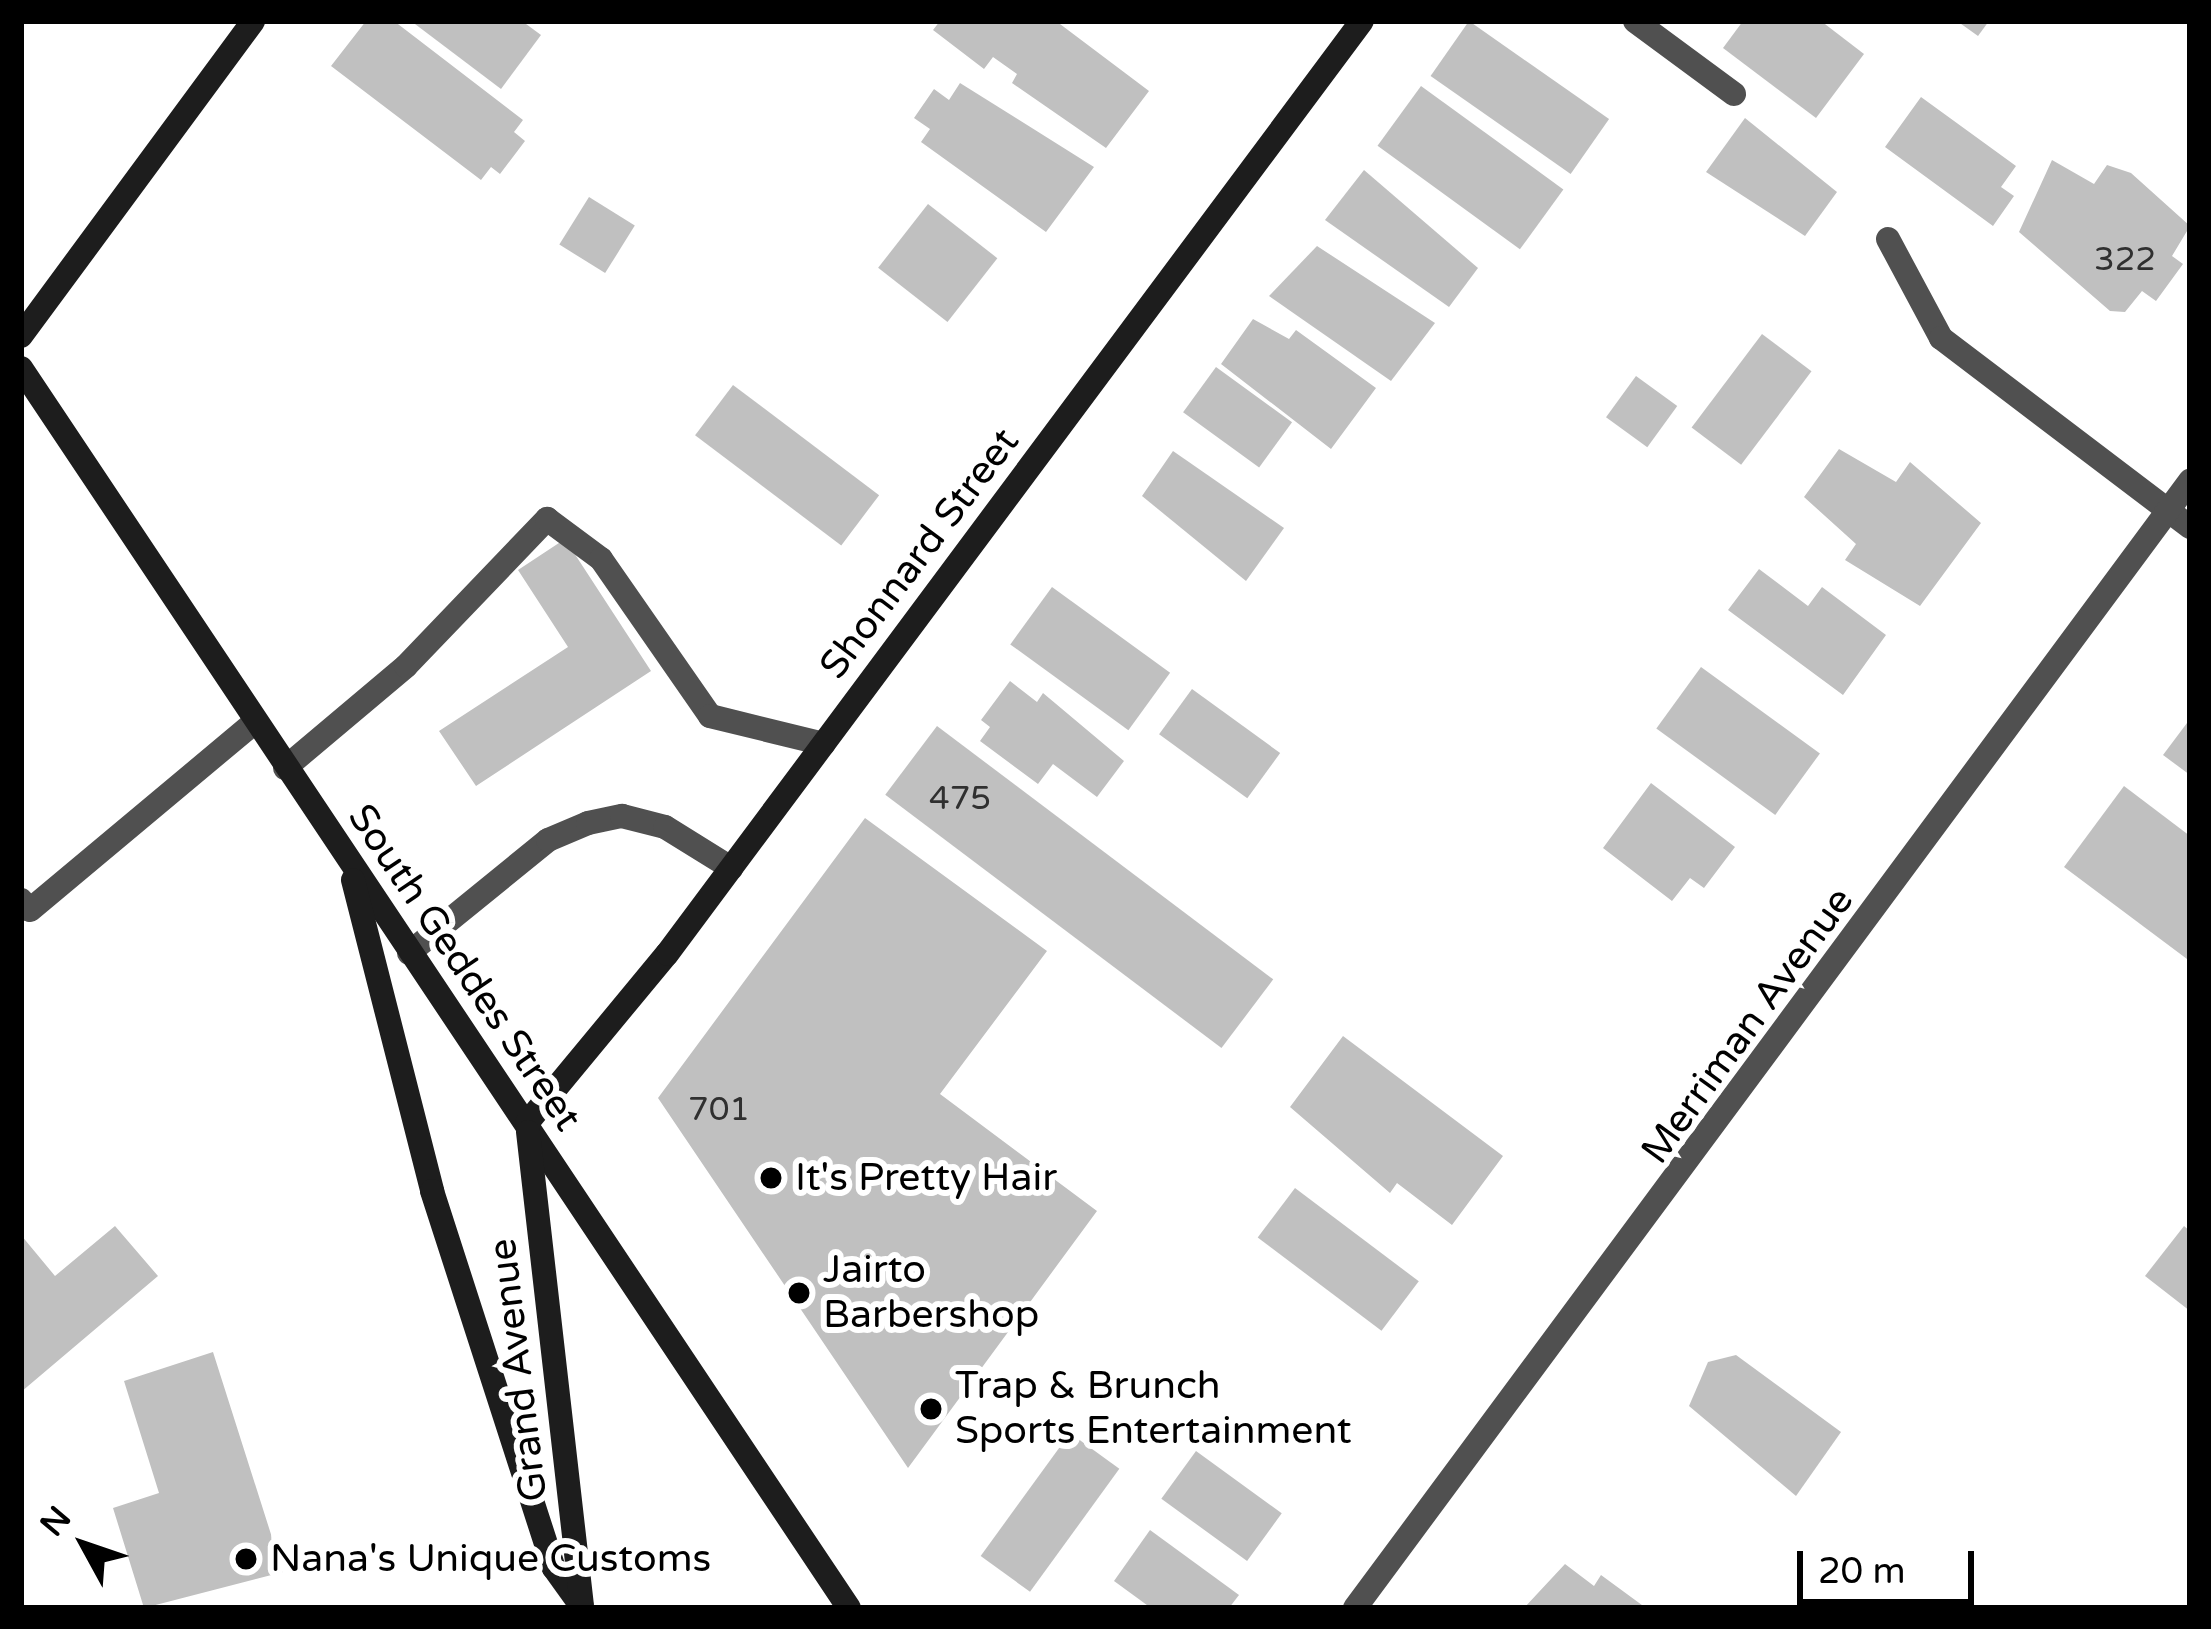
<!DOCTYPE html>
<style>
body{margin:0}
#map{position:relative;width:2211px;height:1629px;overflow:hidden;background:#fff;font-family:"Varela Round",sans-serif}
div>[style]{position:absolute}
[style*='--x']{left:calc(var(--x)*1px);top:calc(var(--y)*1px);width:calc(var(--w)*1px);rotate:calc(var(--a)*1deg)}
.building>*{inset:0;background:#c0c0c0;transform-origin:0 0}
.lane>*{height:24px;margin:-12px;padding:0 12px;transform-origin:12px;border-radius:12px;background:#505050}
.street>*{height:24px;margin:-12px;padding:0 12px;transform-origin:12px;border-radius:12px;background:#505050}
.secondary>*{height:24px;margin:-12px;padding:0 12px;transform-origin:12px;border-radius:12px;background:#1d1d1d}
.dots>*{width:33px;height:33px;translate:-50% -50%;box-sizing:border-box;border:6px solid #fff;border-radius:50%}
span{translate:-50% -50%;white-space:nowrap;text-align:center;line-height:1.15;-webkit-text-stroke:12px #fff;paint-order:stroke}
.number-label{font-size:33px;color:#303030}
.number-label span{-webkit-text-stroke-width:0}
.street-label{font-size:39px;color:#000}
.poi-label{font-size:39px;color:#000}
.left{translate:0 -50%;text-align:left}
.frame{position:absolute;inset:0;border:24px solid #000;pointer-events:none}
.north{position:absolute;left:24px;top:1485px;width:120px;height:120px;-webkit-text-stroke:9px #fff;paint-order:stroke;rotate:310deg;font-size:33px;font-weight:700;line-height:48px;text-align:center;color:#000}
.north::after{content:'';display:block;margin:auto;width:42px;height:54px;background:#000;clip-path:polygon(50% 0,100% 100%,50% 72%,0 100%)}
.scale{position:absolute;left:1797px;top:1551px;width:177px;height:54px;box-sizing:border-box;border:6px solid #000;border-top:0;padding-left:15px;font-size:36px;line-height:42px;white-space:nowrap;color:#000;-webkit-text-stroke:9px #fff;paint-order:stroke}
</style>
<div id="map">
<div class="building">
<i style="clip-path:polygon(366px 21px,394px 21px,523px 120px,514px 132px,525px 141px,500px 174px,491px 167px,481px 180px,331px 66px)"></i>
<i style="clip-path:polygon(411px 21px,522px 21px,541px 35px,501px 89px)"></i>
<i style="clip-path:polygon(940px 21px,1056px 21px,1149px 91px,1106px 148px,1012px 83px,1017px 74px,993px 57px,984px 69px,933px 30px)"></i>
<i style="left:1469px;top:21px;width:171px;height:67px;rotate:35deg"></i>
<i style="clip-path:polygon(1743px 21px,1821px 21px,1864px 54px,1816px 118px,1723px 48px)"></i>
<i style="clip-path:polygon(1957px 21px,1989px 21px,1978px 36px)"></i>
<i style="clip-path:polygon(960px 83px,1094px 167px,1046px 232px,921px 142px,930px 129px,914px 118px,934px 89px,949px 100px)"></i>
<i style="left:1421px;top:86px;width:176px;height:74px;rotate:36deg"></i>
<i style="clip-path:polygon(1921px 97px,2016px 166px,2001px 187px,2014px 196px,1993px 226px,1885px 147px)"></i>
<i style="clip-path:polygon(1745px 118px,1837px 192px,1805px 236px,1706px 172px)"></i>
<i style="clip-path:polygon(2052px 160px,2094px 184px,2107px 165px,2131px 173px,2190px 226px,2172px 256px,2183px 264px,2156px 301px,2142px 291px,2125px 312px,2110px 311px,2019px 232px)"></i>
<i style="clip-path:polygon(1364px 170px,1478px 268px,1449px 307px,1325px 220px)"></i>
<i style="left:589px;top:197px;width:54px;height:56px;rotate:32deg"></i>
<i style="left:928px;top:204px;width:88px;height:81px;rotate:38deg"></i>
<i style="clip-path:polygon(1317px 246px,1435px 323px,1391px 381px,1269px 296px)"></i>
<i style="clip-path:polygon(1253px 319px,1289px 339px,1296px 330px,1376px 388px,1331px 449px,1221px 364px)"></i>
<i style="left:1762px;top:334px;width:62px;height:117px;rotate:37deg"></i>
<i style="left:1216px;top:367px;width:94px;height:56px;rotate:36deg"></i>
<i style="left:1636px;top:376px;width:51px;height:51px;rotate:36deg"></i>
<i style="left:733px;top:385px;width:183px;height:63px;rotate:37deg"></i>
<i style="clip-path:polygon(1839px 449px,1896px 482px,1910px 462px,1981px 523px,1920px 606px,1845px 560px,1856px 544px,1804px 497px)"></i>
<i style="clip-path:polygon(1173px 451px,1284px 528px,1246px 581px,1142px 496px)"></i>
<i style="clip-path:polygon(565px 539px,651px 671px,476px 786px,439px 731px,568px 647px,518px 570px)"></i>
<i style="clip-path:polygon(1759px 569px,1808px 606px,1822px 587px,1886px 635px,1843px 695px,1728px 610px)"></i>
<i style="left:1052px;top:587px;width:146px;height:71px;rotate:36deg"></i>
<i style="left:1701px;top:667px;width:147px;height:76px;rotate:36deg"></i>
<i style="clip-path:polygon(1010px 681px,1037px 702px,1043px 693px,1124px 761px,1097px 797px,1053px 764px,1038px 784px,980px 741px,990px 727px,981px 720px)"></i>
<i style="left:1192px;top:689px;width:109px;height:56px;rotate:36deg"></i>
<i style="clip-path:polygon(2190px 719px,2190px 775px,2163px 755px)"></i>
<i style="left:937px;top:726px;width:421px;height:86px;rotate:37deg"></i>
<i style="clip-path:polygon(1651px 783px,1735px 847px,1704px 888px,1690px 878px,1672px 901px,1603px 848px)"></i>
<i style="clip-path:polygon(2124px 786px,2190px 836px,2187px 959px,2064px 867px)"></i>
<i style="clip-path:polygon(865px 818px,1047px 951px,940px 1094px,1097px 1211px,908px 1468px,658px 1098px)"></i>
<i style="clip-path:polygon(1343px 1036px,1503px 1156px,1452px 1225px,1397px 1183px,1390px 1193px,1290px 1107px)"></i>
<i style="left:1295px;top:1188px;width:155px;height:62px;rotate:37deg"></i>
<i style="clip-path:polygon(115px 1226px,158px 1276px,21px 1392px,21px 1235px,55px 1276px)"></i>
<i style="clip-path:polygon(2184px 1226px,2190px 1231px,2190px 1311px,2145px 1276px)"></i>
<i style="clip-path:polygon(213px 1352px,283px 1572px,144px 1608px,113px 1508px,159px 1493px,124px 1381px)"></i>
<i style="clip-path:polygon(1736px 1355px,1841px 1432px,1796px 1496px,1689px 1406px,1708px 1362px)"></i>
<i style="left:1070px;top:1433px;width:61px;height:152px;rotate:36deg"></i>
<i style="left:1196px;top:1451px;width:106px;height:59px;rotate:36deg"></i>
<i style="clip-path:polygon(1150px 1530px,1239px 1595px,1229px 1608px,1151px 1608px,1114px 1581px)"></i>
<i style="clip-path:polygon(1565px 1564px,1594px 1586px,1601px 1575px,1646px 1608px,1524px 1608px)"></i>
</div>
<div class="lane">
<i style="--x:285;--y:768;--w:158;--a:-40.1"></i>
<i style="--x:406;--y:666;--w:204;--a:-46.2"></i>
<i style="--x:547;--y:519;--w:67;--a:36.5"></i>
<i style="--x:601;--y:559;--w:191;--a:55.2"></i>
<i style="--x:710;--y:716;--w:117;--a:13.8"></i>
<i style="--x:21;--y:900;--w:13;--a:48"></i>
<i style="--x:30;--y:910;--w:293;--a:-39.9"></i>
<i style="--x:409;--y:953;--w:179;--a:-39.1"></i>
<i style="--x:548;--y:840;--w:43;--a:-23"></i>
<i style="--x:588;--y:823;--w:35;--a:-12"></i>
<i style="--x:622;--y:816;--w:44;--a:14.3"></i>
<i style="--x:665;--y:827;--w:78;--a:31.8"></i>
</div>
<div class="street">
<i style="--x:1635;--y:21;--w:123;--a:36.4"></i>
<i style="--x:1888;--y:239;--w:112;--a:61.8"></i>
<i style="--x:1941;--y:338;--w:313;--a:37.2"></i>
<i style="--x:1355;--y:1608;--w:1403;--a:-53.47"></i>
</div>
<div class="secondary">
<i style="--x:21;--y:336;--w:391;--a:-53.6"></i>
<i style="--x:21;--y:368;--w:1491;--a:56.27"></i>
<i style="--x:353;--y:880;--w:321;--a:75.7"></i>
<i style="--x:432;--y:1191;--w:396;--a:72.1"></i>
<i style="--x:554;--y:1568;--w:48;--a:54.3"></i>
<i style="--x:527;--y:1123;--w:219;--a:-50.4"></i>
<i style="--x:667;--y:954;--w:1163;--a:-53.32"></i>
<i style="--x:528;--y:1132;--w:475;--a:83.5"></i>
</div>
<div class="dots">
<i style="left:771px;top:1178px;background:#000"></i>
<i style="left:799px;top:1293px;background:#000"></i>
<i style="left:931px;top:1409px;background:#000"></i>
<i style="left:246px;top:1559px;background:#000"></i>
</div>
<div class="number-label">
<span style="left:2125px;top:260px">322</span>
<span style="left:960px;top:799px">475</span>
<span style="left:719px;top:1110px">701</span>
</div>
<div class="street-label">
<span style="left:920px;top:554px;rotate:-53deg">Shonnard Street</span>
<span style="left:464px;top:968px;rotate:56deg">South Geddes Street</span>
<span style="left:1748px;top:1026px;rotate:-54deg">Merriman Avenue</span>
<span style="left:519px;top:1370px;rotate:-97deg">Grand Avenue</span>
</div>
<div class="poi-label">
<span class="left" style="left:795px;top:1178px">It's Pretty Hair</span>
<span class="left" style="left:823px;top:1293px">Jairto<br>Barbershop</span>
<span class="left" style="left:955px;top:1409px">Trap &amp; Brunch<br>Sports Entertainment</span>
<span class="left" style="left:270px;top:1559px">Nana's Unique Customs</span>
</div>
<div class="frame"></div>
<div class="north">N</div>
<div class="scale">20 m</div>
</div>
